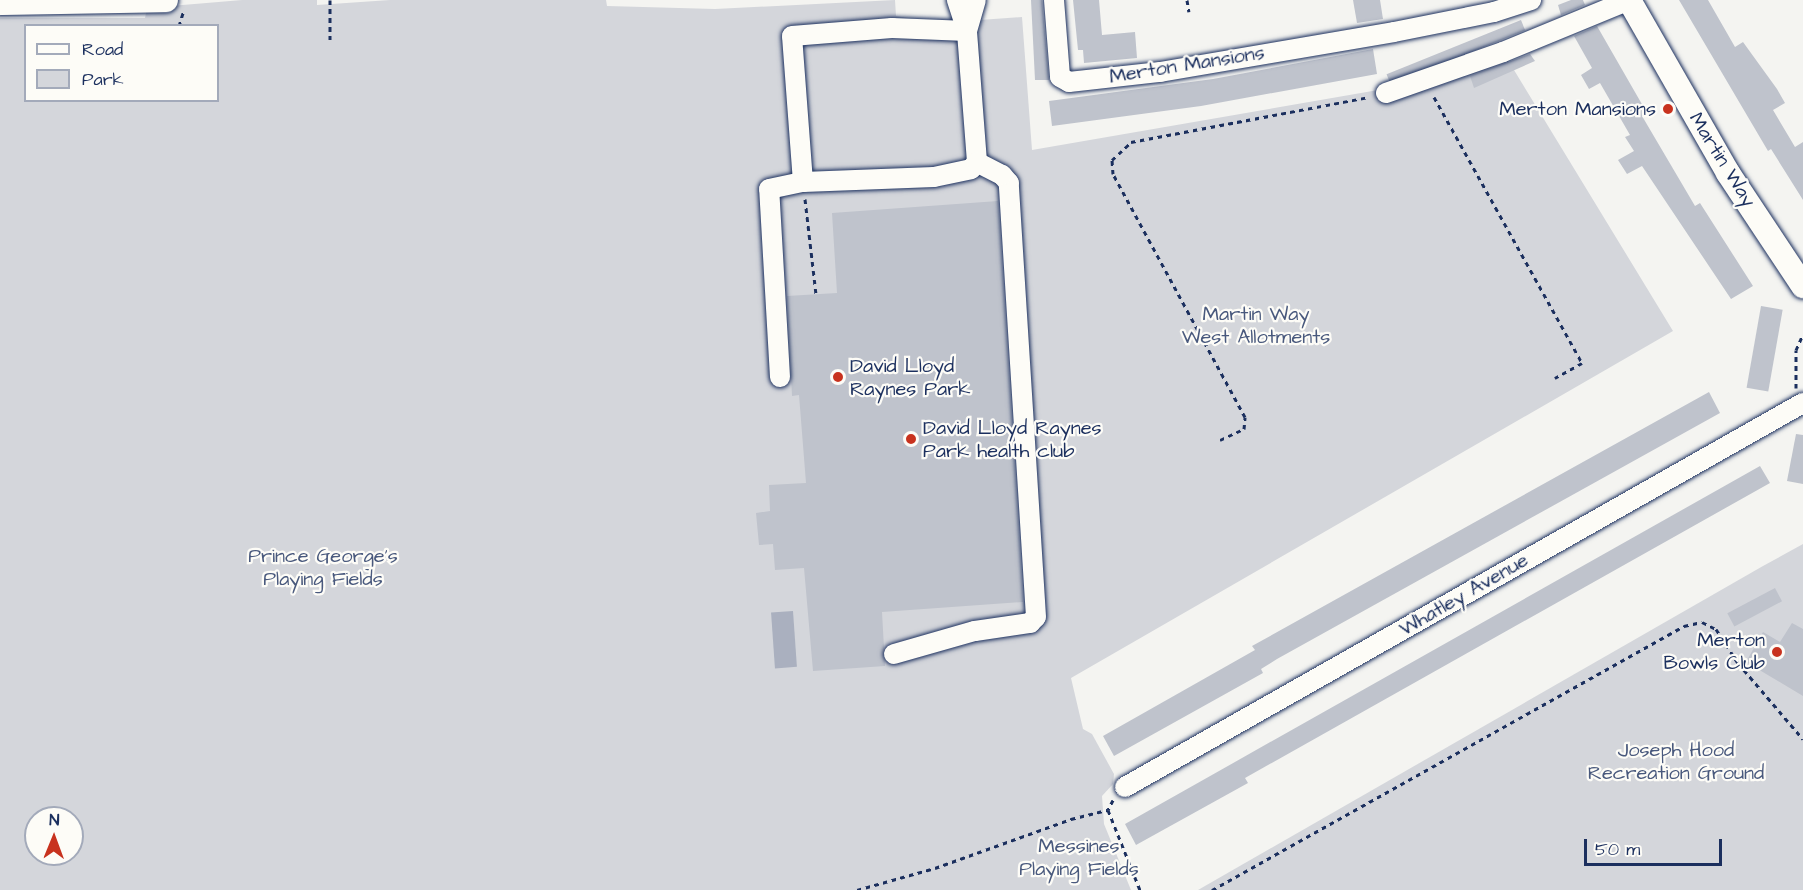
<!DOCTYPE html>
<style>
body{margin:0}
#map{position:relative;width:1803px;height:890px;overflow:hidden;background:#f4f4f1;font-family:"Architects Daughter",sans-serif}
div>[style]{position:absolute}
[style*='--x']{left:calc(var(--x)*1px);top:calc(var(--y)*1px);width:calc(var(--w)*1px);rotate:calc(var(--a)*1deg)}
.green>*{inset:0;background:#d4d6db}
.water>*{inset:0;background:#aab0bf;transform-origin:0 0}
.building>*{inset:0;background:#bfc3cc;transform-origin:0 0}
.path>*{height:3px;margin-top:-1.5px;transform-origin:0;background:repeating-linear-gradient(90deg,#1b2f5e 0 4.5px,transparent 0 9px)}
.roads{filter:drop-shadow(0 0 2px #1b2f5e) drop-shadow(0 0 2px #1b2f5e)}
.minor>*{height:20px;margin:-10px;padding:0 10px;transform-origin:10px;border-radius:10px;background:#fdfcf7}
.major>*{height:24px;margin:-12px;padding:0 12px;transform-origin:12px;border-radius:12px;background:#fdfcf7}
.dots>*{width:16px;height:16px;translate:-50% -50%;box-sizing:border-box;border:3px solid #fdfcf7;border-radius:50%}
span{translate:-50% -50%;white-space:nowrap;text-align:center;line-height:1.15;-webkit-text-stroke:4.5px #fdfcf7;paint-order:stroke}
.street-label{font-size:20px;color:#1b2f5e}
.poi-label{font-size:20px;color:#1b2f5e}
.right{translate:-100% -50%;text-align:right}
.left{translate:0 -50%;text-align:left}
.park-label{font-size:20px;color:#49597d}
.legend{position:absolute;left:24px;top:24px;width:195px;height:78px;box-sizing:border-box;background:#fdfcf7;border:2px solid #a3aaba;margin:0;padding:8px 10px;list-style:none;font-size:18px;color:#1b2f5e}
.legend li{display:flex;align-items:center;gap:12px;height:30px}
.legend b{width:30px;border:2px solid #a3aaba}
.north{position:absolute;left:24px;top:806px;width:60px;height:60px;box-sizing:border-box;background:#fdfcf7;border:2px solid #a3aaba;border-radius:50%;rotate:1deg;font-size:16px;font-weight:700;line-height:24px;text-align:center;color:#1b2f5e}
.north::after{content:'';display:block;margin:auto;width:21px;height:27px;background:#c8321e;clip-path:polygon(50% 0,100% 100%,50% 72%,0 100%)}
.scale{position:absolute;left:1584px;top:839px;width:138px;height:27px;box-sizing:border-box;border:3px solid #1b2f5e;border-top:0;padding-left:8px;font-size:18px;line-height:21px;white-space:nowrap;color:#1b2f5e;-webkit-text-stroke:4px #fdfcf7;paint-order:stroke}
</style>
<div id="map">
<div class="green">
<i style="clip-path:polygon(evenodd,242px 0,317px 0,317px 5px,390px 0,606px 0,607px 6px,715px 9px,895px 0,896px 16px,938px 23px,1022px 17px,1032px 150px,1384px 89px,1500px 47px,1673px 331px,1071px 678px,1083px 729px,1092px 734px,1114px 774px,1113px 784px,1102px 796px,1104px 824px,1131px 890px,0 890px,0 18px,145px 18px,147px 8px,242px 0,26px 26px,218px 26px,218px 100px,26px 100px,26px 26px,242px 0,36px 818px,72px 818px,72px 854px,36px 854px,36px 818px)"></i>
<i style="clip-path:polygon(1803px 544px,1803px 890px,1198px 890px,1763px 566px)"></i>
</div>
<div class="water">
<i style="left:793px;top:611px;width:56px;height:22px;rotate:86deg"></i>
</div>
<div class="building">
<i style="clip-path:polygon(1031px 0,1042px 0,1049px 80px,1035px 80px)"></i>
<i style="clip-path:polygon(1073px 0,1099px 0,1102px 35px,1135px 32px,1137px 58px,1084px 63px,1083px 50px,1078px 50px)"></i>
<i style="clip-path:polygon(1353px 0,1380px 0,1383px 19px,1357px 23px)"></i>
<i style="clip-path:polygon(1571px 0,1583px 0,1585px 5px,1561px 15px,1558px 5px)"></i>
<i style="clip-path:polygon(1679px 0,1708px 0,1735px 47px,1743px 42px,1777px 89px,1785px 103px,1773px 110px,1795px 147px,1803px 142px,1803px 200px,1771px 149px,1768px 151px)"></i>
<i style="left:1521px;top:20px;width:11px;height:145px;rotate:68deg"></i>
<i style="clip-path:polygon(1597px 26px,1647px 113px,1642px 116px,1695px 206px,1700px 203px,1753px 286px,1731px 299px,1642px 166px,1627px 174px,1618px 160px,1634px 151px,1625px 137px,1630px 135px,1600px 83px,1589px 89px,1581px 75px,1592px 68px,1574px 36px)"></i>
<i style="clip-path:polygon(1373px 49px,1377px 74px,1201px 106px,1052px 126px,1049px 101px,1213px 79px)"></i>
<i style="clip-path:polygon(1530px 54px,1535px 61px,1474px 88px,1470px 76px)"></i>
<i style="clip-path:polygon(998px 201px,1023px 602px,882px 612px,885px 666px,813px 671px,804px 568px,775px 570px,773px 544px,759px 545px,756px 513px,770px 511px,769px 485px,806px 483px,799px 395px,792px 396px,787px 296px,837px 293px,832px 213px)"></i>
<i style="left:1761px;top:306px;width:22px;height:83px;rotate:10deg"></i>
<i style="clip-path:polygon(1709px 392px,1720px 413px,1277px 659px,1261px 669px,1263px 673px,1114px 756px,1103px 736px,1255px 650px,1252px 646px)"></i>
<i style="clip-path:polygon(1796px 434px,1803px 435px,1803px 484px,1787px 481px)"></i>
<i style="clip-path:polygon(1760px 466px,1770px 483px,1245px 778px,1248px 783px,1136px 845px,1125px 824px)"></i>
<i style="left:1775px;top:588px;width:15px;height:54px;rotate:62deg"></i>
<i style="clip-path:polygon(1792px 623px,1803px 629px,1803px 696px,1746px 662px,1763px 632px,1780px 642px)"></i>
</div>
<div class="path">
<i style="--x:1187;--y:0;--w:12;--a:81"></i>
<i style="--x:179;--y:26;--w:14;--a:-73"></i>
<i style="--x:330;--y:40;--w:40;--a:-90"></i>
<i style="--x:1434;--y:97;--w:304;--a:60.9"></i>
<i style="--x:1582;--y:363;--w:31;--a:151"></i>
<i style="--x:805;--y:199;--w:96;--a:83.4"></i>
<i style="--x:1796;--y:388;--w:38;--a:-90"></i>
<i style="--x:1796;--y:350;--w:17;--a:-66"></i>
<i style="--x:1220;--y:440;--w:26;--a:-25"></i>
<i style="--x:1244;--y:429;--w:12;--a:-85"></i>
<i style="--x:1245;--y:417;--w:277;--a:-118.5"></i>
<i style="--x:1113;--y:174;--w:14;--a:-94"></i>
<i style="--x:1112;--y:160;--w:26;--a:-43"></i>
<i style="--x:1131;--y:142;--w:243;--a:-10.7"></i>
<i style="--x:1113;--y:800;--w:11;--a:117"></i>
<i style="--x:1108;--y:810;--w:86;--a:68.2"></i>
<i style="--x:857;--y:890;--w:81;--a:-15.8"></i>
<i style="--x:935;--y:868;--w:145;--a:-19.8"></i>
<i style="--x:1071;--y:819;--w:38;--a:-14"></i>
<i style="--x:1212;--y:890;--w:541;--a:-29.22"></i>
<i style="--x:1684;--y:626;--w:18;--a:-13"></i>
<i style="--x:1702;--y:622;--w:16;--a:27"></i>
<i style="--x:1716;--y:629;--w:40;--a:57.1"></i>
<i style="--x:1738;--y:663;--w:100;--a:49.5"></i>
</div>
<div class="roads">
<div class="minor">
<i style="--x:1054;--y:0;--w:77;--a:85.5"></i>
<i style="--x:1060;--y:77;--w:10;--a:29"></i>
<i style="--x:1069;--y:82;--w:92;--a:-6.3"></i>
<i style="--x:1160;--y:72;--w:237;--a:-9.7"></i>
<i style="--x:1394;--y:32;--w:102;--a:-11.3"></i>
<i style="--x:1494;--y:12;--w:39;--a:-18"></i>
<i style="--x:967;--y:31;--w:32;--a:-74"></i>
<i style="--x:1386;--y:93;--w:124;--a:-19.3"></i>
<i style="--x:1503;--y:52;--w:136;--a:-22.4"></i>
<i style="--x:803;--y:182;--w:146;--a:-94.3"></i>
<i style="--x:792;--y:36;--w:100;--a:-4.6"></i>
<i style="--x:892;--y:28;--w:75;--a:2.3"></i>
<i style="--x:780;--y:377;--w:188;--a:-93.3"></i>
<i style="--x:769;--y:189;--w:35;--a:-12"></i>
<i style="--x:803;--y:182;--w:131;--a:-2.2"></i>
<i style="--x:934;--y:177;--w:38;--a:-12"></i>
<i style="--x:971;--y:169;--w:9;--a:-49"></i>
<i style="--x:977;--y:162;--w:131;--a:-94.4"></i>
<i style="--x:967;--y:31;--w:33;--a:-108"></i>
<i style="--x:894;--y:654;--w:84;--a:-15.9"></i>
<i style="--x:975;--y:631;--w:56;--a:-8.3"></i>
<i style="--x:1030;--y:623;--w:8;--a:-45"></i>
<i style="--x:1036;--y:617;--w:435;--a:-93.6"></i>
<i style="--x:1009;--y:183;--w:11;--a:-131"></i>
<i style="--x:1002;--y:175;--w:28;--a:-153"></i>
<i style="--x:1125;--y:787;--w:779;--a:-29.53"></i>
</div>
<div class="major">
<i style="--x:1629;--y:0;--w:199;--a:60.2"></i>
<i style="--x:1728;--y:173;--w:136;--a:56.4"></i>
<i style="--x:0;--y:3;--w:166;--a:-1"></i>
</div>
</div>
<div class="dots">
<i style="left:1668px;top:109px;background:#c8321e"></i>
<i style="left:838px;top:377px;background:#c8321e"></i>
<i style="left:911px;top:439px;background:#c8321e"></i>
<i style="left:1777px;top:652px;background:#c8321e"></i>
</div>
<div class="street-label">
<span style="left:1187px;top:65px;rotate:-9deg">Merton Mansions</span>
<span style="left:1722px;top:160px;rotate:58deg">Martin Way</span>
<span style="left:1464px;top:595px;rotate:-30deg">Whatley Avenue</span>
</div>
<div class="poi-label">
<span class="right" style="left:1656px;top:109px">Merton Mansions</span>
<span class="left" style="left:850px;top:378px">David Lloyd<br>Raynes Park</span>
<span class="left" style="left:923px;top:440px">David Lloyd Raynes<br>Park health club</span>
<span class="right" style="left:1765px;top:652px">Merton<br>Bowls Club</span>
</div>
<div class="park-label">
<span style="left:1256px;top:326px">Martin Way<br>West Allotments</span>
<span style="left:323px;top:568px">Prince George's<br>Playing Fields</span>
<span style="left:1676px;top:762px">Joseph Hood<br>Recreation Ground</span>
<span style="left:1079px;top:858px">Messines<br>Playing Fields</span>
</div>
<ul class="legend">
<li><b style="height:8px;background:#fdfcf7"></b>Road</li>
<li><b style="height:16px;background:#d4d6db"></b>Park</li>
</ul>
<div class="north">N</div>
<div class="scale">50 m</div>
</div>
